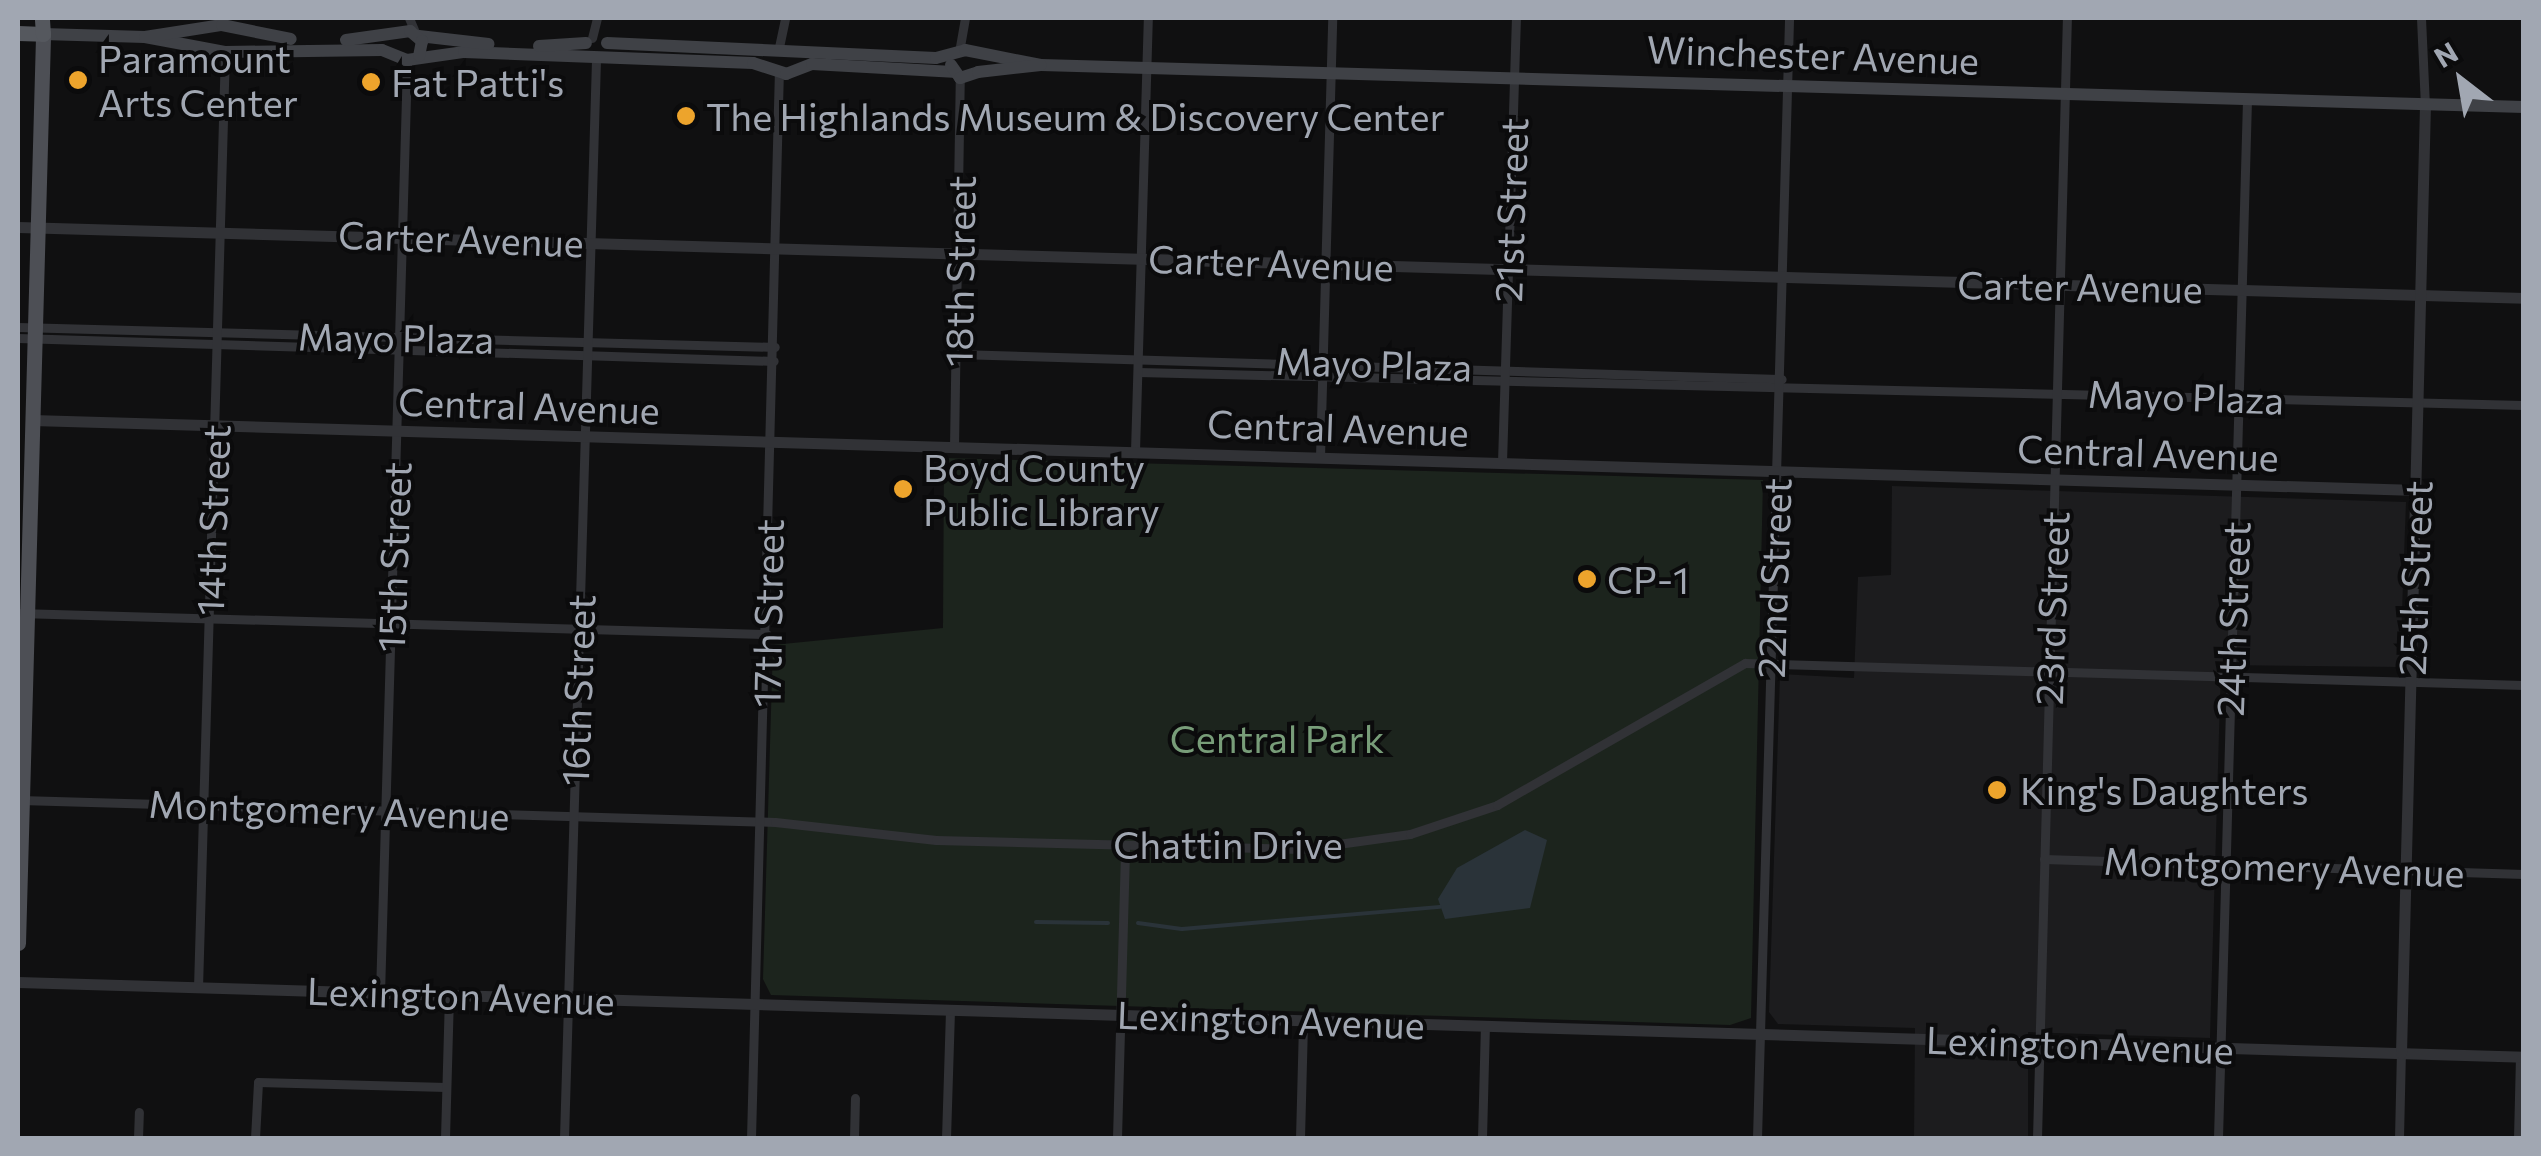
<!DOCTYPE html>
<style>
body{margin:0}
#map{position:relative;width:2541px;height:1156px;overflow:hidden;background:#101011;font-family:Commissioner,sans-serif}
div>[style]{position:absolute}
[style*='--x']{left:calc(var(--x)*1px);top:calc(var(--y)*1px);width:calc(var(--w)*1px);rotate:calc(var(--a)*1deg)}
.built>*{inset:0;background:#1c1c1e}
.green>*{inset:0;background:#1c241d}
.water>*{inset:0;background:#2a3339}
.stream>*{height:4px;margin:-2px;padding:0 2px;transform-origin:2px;border-radius:2px;background:#2a3339}
.minor>*{height:9px;margin:-4.5px;padding:0 4.5px;transform-origin:4.5px;border-radius:4.5px;background:#313236}
.tertiary>*{height:11px;margin:-5.5px;padding:0 5.5px;transform-origin:5.5px;border-radius:5.5px;background:#313236}
.secondary>*{height:12px;margin:-6px;padding:0 6px;transform-origin:6px;border-radius:6px;background:#3f4146}
.primary>*{height:15px;margin:-7.5px;padding:0 7.5px;transform-origin:7.5px;border-radius:7.5px;background:#4d4f55}
.trunk>*{height:15px;margin:-7.5px;padding:0 7.5px;transform-origin:7.5px;border-radius:7.5px;background:#55585e}
.dots>*{width:28px;height:28px;translate:-50% -50%;box-sizing:border-box;border:5px solid #0b0b0c;border-radius:50%}
span{translate:-50% -50%;white-space:nowrap;text-align:center;line-height:1.15;-webkit-text-stroke:8px #0b0b0c;paint-order:stroke}
.street-label{font-size:38px;color:#a1a7b2}
.poi-label{font-size:38px;color:#a1a7b2}
.left{translate:0 -50%;text-align:left}
.park-label{font-size:38px;color:#789d79}
.frame{position:absolute;inset:0;border:20px solid #a1a7b2;pointer-events:none}
.north{position:absolute;left:2411px;top:30px;width:100px;height:100px;-webkit-text-stroke:8px #0b0b0c;paint-order:stroke;rotate:329deg;font-size:28px;font-weight:700;line-height:40px;text-align:center;color:#a1a7b2}
.north::after{content:'';display:block;margin:auto;width:35px;height:45px;background:#a1a7b2;clip-path:polygon(50% 0,100% 100%,50% 72%,0 100%)}
</style>
<div id="map">
<div class="built">
<i style="clip-path:polygon(1892px 486px,2406px 502px,2400px 667px,2221px 665px,2210px 1038px,2028px 1032px,2028px 1138px,1914px 1138px,1915px 1028px,1778px 1024px,1769px 1012px,1780px 674px,1854px 678px,1858px 577px,1891px 575px)"></i>
</div>
<div class="green">
<i style="clip-path:polygon(944px 458px,1763px 480px,1751px 1018px,1730px 1025px,771px 995px,763px 979px,773px 645px,943px 628px)"></i>
</div>
<div class="water">
<i style="clip-path:polygon(1525px 830px,1547px 840px,1530px 908px,1445px 919px,1438px 899px,1457px 868px)"></i>
</div>
<div class="stream">
<i style="--x:1036;--y:922;--w:72;--a:0.8"></i>
<i style="--x:1138;--y:923;--w:44;--a:7.8"></i>
<i style="--x:1182;--y:929;--w:259;--a:-4.9"></i>
</div>
<div class="minor">
<i style="--x:409;--y:18;--w:15;--a:67"></i>
<i style="--x:2421;--y:18;--w:87;--a:87.4"></i>
<i style="--x:592;--y:38;--w:21;--a:-76"></i>
<i style="--x:779;--y:47;--w:30;--a:-78"></i>
<i style="--x:959;--y:52;--w:35;--a:-80"></i>
<i style="--x:18;--y:327;--w:757;--a:1.51"></i>
<i style="--x:18;--y:338;--w:756;--a:1.74"></i>
<i style="--x:957;--y:354;--w:825;--a:1.74"></i>
<i style="--x:1138;--y:372;--w:1386;--a:1.36"></i>
<i style="--x:954;--y:447;--w:369;--a:-89.1"></i>
<i style="--x:1135;--y:451;--w:433;--a:-88.3"></i>
<i style="--x:1320;--y:457;--w:439;--a:-88.4"></i>
<i style="--x:1502;--y:462;--w:444;--a:-88.2"></i>
<i style="--x:18;--y:613;--w:749;--a:1.61"></i>
<i style="--x:20;--y:800;--w:755;--a:1.67"></i>
<i style="--x:775;--y:822;--w:162;--a:6.4"></i>
<i style="--x:936;--y:840;--w:366;--a:1.4"></i>
<i style="--x:1302;--y:849;--w:109;--a:-7.9"></i>
<i style="--x:1410;--y:834;--w:92;--a:-18.4"></i>
<i style="--x:1497;--y:805;--w:286;--a:-29.8"></i>
<i style="--x:1745;--y:663;--w:779;--a:1.62"></i>
<i style="--x:2044;--y:859;--w:480;--a:1.8"></i>
<i style="--x:198;--y:988;--w:936;--a:-88.35"></i>
<i style="--x:380;--y:994;--w:934;--a:-88.34"></i>
<i style="--x:138;--y:1138;--w:26;--a:-88"></i>
<i style="--x:255;--y:1138;--w:56;--a:-86.9"></i>
<i style="--x:258;--y:1082;--w:188;--a:1.5"></i>
<i style="--x:445;--y:1138;--w:142;--a:-88.4"></i>
<i style="--x:564;--y:1138;--w:1076;--a:-88.3"></i>
<i style="--x:751;--y:1138;--w:1067;--a:-88.5"></i>
<i style="--x:854;--y:1138;--w:40;--a:-88.6"></i>
<i style="--x:946;--y:1138;--w:129;--a:-88.2"></i>
<i style="--x:1117;--y:1138;--w:293;--a:-88.4"></i>
<i style="--x:1300;--y:1138;--w:117;--a:-88.5"></i>
<i style="--x:1482;--y:1138;--w:112;--a:-88.5"></i>
<i style="--x:1757;--y:1138;--w:1120;--a:-88.36"></i>
<i style="--x:2037;--y:1138;--w:1120;--a:-88.47"></i>
<i style="--x:2218;--y:1138;--w:1038;--a:-88.4"></i>
<i style="--x:2399;--y:1138;--w:85;--a:-88.7"></i>
<i style="--x:2518;--y:1138;--w:81;--a:-88.6"></i>
</div>
<div class="tertiary">
<i style="--x:18;--y:227;--w:2507;--a:1.62"></i>
<i style="--x:32;--y:420;--w:2386;--a:1.68"></i>
<i style="--x:18;--y:982;--w:2507;--a:1.71"></i>
<i style="--x:2401;--y:1053;--w:948;--a:-88.55"></i>
</div>
<div class="secondary">
<i style="--x:43;--y:34;--w:102;--a:1.7"></i>
<i style="--x:145;--y:37;--w:81;--a:10.6"></i>
<i style="--x:225;--y:52;--w:157;--a:-0.7"></i>
<i style="--x:382;--y:50;--w:27;--a:22"></i>
<i style="--x:407;--y:60;--w:58;--a:-8"></i>
<i style="--x:464;--y:52;--w:289;--a:2.2"></i>
<i style="--x:753;--y:63;--w:35;--a:18"></i>
<i style="--x:786;--y:74;--w:28;--a:-21"></i>
<i style="--x:812;--y:64;--w:141;--a:3.2"></i>
<i style="--x:419;--y:36;--w:70;--a:6.5"></i>
<i style="--x:145;--y:37;--w:78;--a:-8.9"></i>
<i style="--x:222;--y:25;--w:70;--a:11.5"></i>
<i style="--x:346;--y:40;--w:65;--a:-8"></i>
<i style="--x:410;--y:31;--w:16;--a:40"></i>
<i style="--x:422;--y:41;--w:15;--a:101"></i>
<i style="--x:607;--y:43;--w:329;--a:2.6"></i>
<i style="--x:936;--y:58;--w:30;--a:-15"></i>
<i style="--x:965;--y:50;--w:77;--a:11.2"></i>
<i style="--x:1041;--y:65;--w:1484;--a:1.62"></i>
<i style="--x:539;--y:46;--w:47;--a:-3.7"></i>
<i style="--x:951;--y:65;--w:16;--a:55"></i>
<i style="--x:960;--y:78;--w:19;--a:-18"></i>
<i style="--x:978;--y:72;--w:63;--a:-6.3"></i>
</div>
<div class="primary">
<i style="--x:18;--y:943;--w:909;--a:-88.42"></i>
</div>
<div class="trunk">
<i style="--x:18;--y:33;--w:25;--a:2"></i>
<i style="--x:43;--y:34;--w:16;--a:-94"></i>
</div>
<div class="dots">
<i style="left:78px;top:80px;background:#eda42c"></i>
<i style="left:371px;top:82px;background:#eda42c"></i>
<i style="left:686px;top:116px;background:#eda42c"></i>
<i style="left:903px;top:489px;background:#eda42c"></i>
<i style="left:1587px;top:579px;background:#eda42c"></i>
<i style="left:1997px;top:790px;background:#eda42c"></i>
</div>
<div class="street-label">
<span style="left:1813px;top:54px;rotate:2deg">Winchester Avenue</span>
<span style="left:1510px;top:210px;rotate:-88deg">21st Street</span>
<span style="left:461px;top:238px;rotate:2deg">Carter Avenue</span>
<span style="left:1271px;top:262px;rotate:2deg">Carter Avenue</span>
<span style="left:959px;top:271px;rotate:-89deg">18th Street</span>
<span style="left:2080px;top:286px;rotate:1deg">Carter Avenue</span>
<span style="left:396px;top:337px;rotate:1deg">Mayo Plaza</span>
<span style="left:1374px;top:363px;rotate:2deg">Mayo Plaza</span>
<span style="left:2186px;top:396px;rotate:2deg">Mayo Plaza</span>
<span style="left:529px;top:405px;rotate:2deg">Central Avenue</span>
<span style="left:1338px;top:427px;rotate:2deg">Central Avenue</span>
<span style="left:2148px;top:452px;rotate:2deg">Central Avenue</span>
<span style="left:212px;top:520px;rotate:-88deg">14th Street</span>
<span style="left:393px;top:557px;rotate:-88deg">15th Street</span>
<span style="left:1773px;top:578px;rotate:-88deg">22nd Street</span>
<span style="left:2414px;top:578px;rotate:-88deg">25th Street</span>
<span style="left:2051px;top:608px;rotate:-88deg">23rd Street</span>
<span style="left:767px;top:613px;rotate:-89deg">17th Street</span>
<span style="left:2232px;top:619px;rotate:-88deg">24th Street</span>
<span style="left:577px;top:690px;rotate:-88deg">16th Street</span>
<span style="left:329px;top:809px;rotate:2deg">Montgomery Avenue</span>
<span style="left:1228px;top:844px">Chattin Drive</span>
<span style="left:2284px;top:866px;rotate:2deg">Montgomery Avenue</span>
<span style="left:461px;top:995px;rotate:2deg">Lexington Avenue</span>
<span style="left:1271px;top:1019px;rotate:2deg">Lexington Avenue</span>
<span style="left:2080px;top:1044px;rotate:2deg">Lexington Avenue</span>
</div>
<div class="poi-label">
<span class="left" style="left:98px;top:80px">Paramount<br>Arts Center</span>
<span class="left" style="left:391px;top:82px">Fat Patti's</span>
<span class="left" style="left:706px;top:116px">The Highlands Museum &amp; Discovery Center</span>
<span class="left" style="left:923px;top:489px">Boyd County<br>Public Library</span>
<span class="left" style="left:1607px;top:579px">CP-1</span>
<span class="left" style="left:2020px;top:790px">King's Daughters</span>
</div>
<div class="park-label">
<span style="left:1277px;top:738px">Central Park</span>
</div>
<div class="frame"></div>
<div class="north">N</div>
</div>
